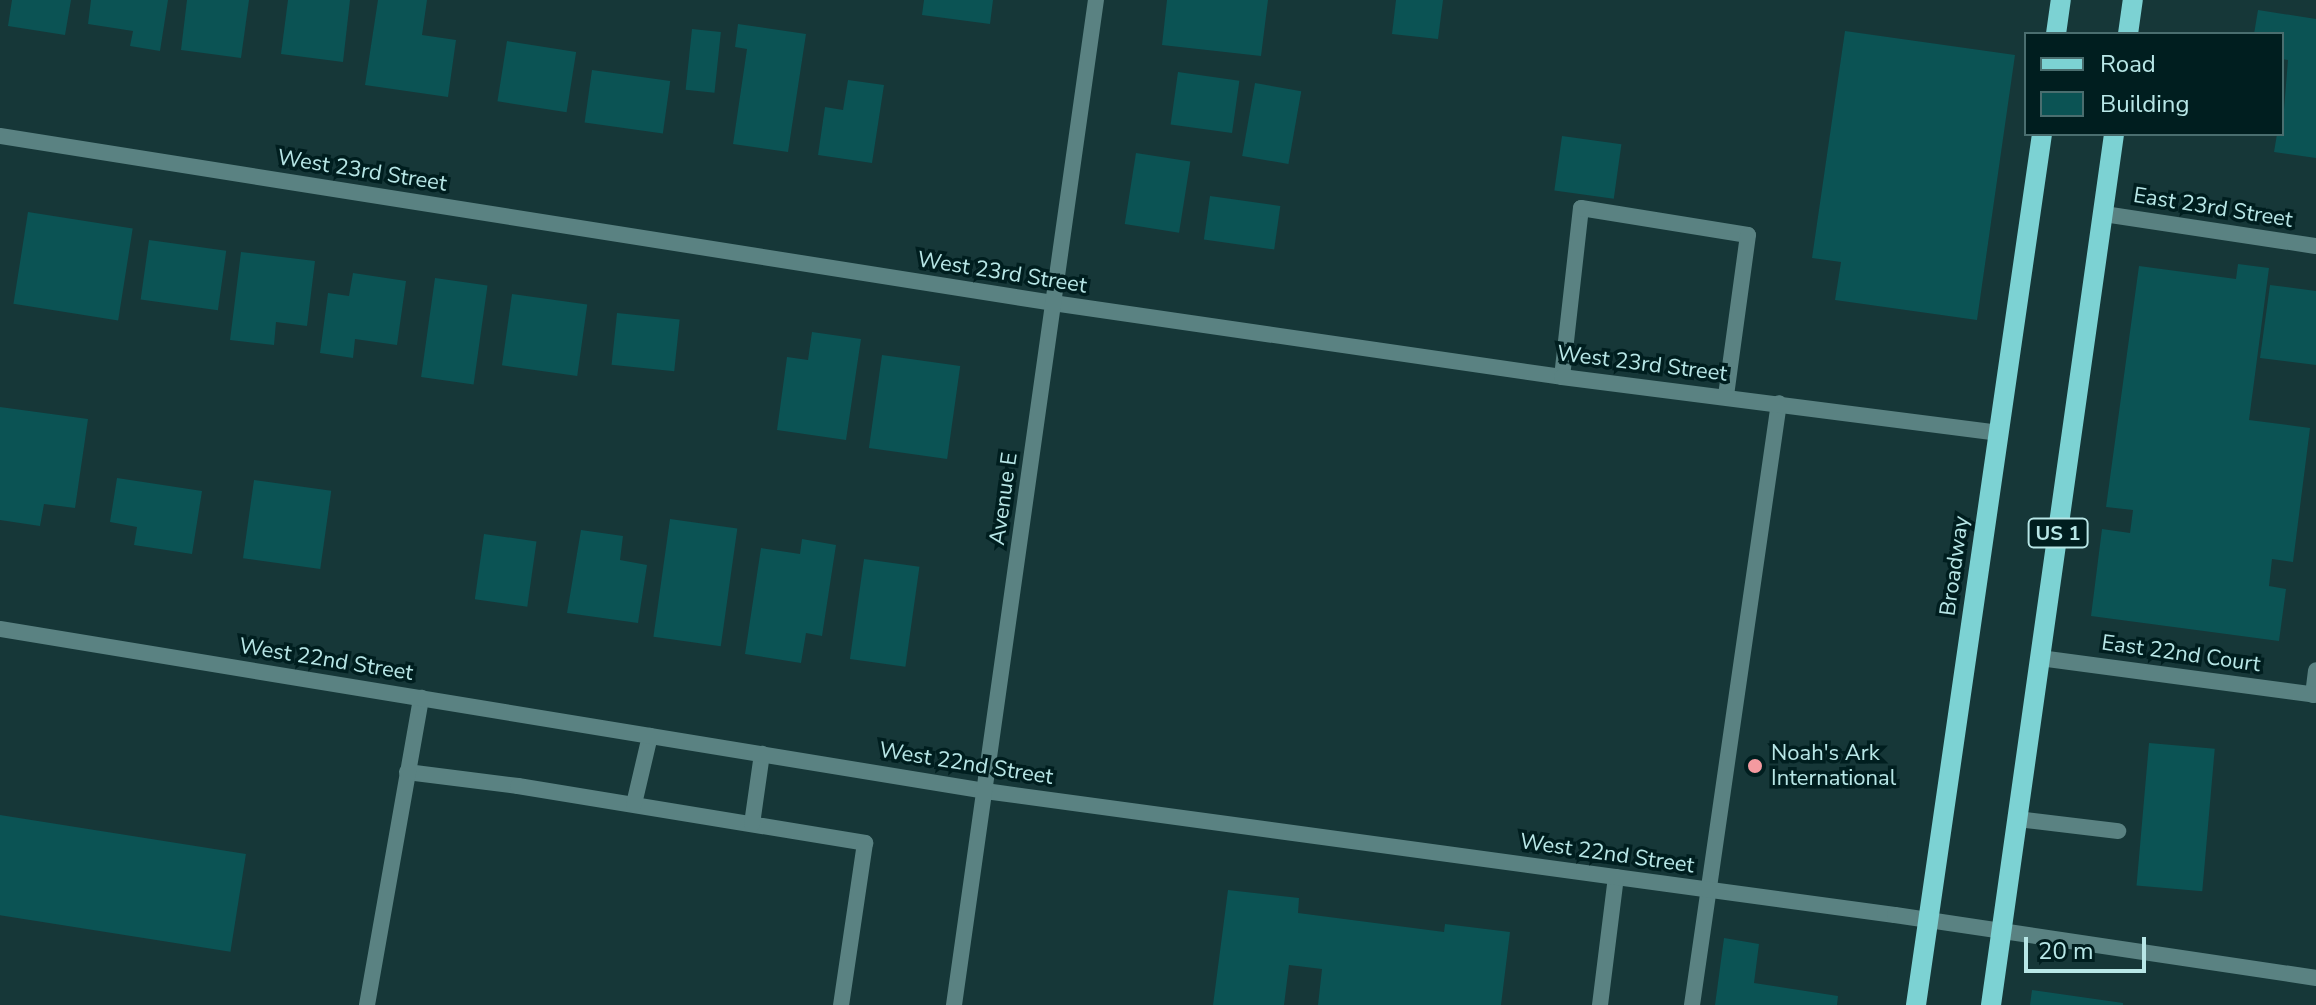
<!DOCTYPE html>
<style>
body{margin:0}
#map{position:relative;width:2316px;height:1005px;overflow:hidden;background:#163738;font-family:"Nunito Sans",sans-serif}
div>[style]{position:absolute}
[style*='--x']{left:calc(var(--x)*1px);top:calc(var(--y)*1px);width:calc(var(--w)*1px);rotate:calc(var(--a)*1deg)}
.building>*{inset:0;background:#0b5354;transform-origin:0 0}
.lane>*{height:16px;margin:-8px;padding:0 8px;transform-origin:8px;border-radius:8px;background:#5a8282}
.street>*{height:16px;margin:-8px;padding:0 8px;transform-origin:8px;border-radius:8px;background:#5a8282}
.primary>*{height:20px;margin:-10px;padding:0 10px;transform-origin:10px;border-radius:10px;background:#7cd2d3}
.dots>*{width:22px;height:22px;translate:-50% -50%;box-sizing:border-box;border:4px solid #001e1f;border-radius:50%}
span{translate:-50% -50%;white-space:nowrap;text-align:center;line-height:1.15;-webkit-text-stroke:7px #001e1f;paint-order:stroke}
.shield-label span{padding:2px 6px;background:#001e1f;border:2px solid;border-radius:6px;-webkit-text-stroke-width:0}
.shield-label{font-size:20px;color:#b8e7e7;font-weight:700}
.street-label{font-size:22px;color:#b8e7e7}
.poi-label{font-size:22px;color:#b8e7e7}
.left{translate:0 -50%;text-align:left}
.legend{position:absolute;left:2024px;top:32px;width:260px;height:104px;box-sizing:border-box;background:#001e1f;border:2px solid #4a6e6f;margin:0;padding:10px 14px;list-style:none;font-size:24px;color:#b8e7e7}
.legend li{display:flex;align-items:center;gap:16px;height:40px}
.legend b{width:40px;border:2px solid #4a6e6f}
.scale{position:absolute;left:2024px;top:937px;width:122px;height:36px;box-sizing:border-box;border:4px solid #b8e7e7;border-top:0;padding-left:10px;font-size:24px;line-height:28px;white-space:nowrap;color:#b8e7e7;-webkit-text-stroke:6px #001e1f;paint-order:stroke}
</style>
<div id="map">
<div class="building">
<i style="clip-path:polygon(12px 0,71px 0,65px 35px,8px 26px)"></i>
<i style="clip-path:polygon(91px 0,168px 0,160px 51px,130px 46px,133px 31px,88px 24px)"></i>
<i style="clip-path:polygon(187px 0,249px 0,241px 58px,181px 50px)"></i>
<i style="clip-path:polygon(288px 0,350px 0,343px 62px,281px 54px)"></i>
<i style="clip-path:polygon(378px 0,427px 0,422px 35px,456px 40px,448px 97px,365px 85px)"></i>
<i style="clip-path:polygon(924px 0,993px 0,990px 24px,922px 15px)"></i>
<i style="clip-path:polygon(1167px 0,1268px 0,1261px 56px,1162px 45px)"></i>
<i style="clip-path:polygon(1396px 0,1443px 0,1438px 39px,1392px 34px)"></i>
<i style="clip-path:polygon(2258px 10px,2316px 19px,2316px 158px,2274px 152px,2277px 134px,2282px 134px,2288px 60px,2282px 59px,2282px 34px,2254px 34px)"></i>
<i style="clip-path:polygon(738px 24px,806px 34px,788px 152px,733px 144px,747px 49px,735px 47px)"></i>
<i style="left:692px;top:29px;width:29px;height:61px;rotate:6deg"></i>
<i style="clip-path:polygon(1845px 31px,2015px 55px,1977px 320px,1835px 300px,1841px 262px,1812px 258px)"></i>
<i style="left:507px;top:41px;width:70px;height:61px;rotate:9deg"></i>
<i style="left:592px;top:70px;width:79px;height:53px;rotate:8deg"></i>
<i style="left:1178px;top:72px;width:62px;height:53px;rotate:8deg"></i>
<i style="clip-path:polygon(848px 80px,884px 85px,872px 163px,818px 155px,825px 107px,843px 110px)"></i>
<i style="left:1255px;top:83px;width:47px;height:74px;rotate:10deg"></i>
<i style="left:1562px;top:136px;width:60px;height:55px;rotate:8deg"></i>
<i style="left:1136px;top:153px;width:55px;height:72px;rotate:9deg"></i>
<i style="left:1210px;top:196px;width:71px;height:44px;rotate:8deg"></i>
<i style="left:28px;top:212px;width:106px;height:93px;rotate:9deg"></i>
<i style="left:149px;top:240px;width:78px;height:60px;rotate:8deg"></i>
<i style="clip-path:polygon(241px 252px,315px 261px,307px 326px,276px 322px,274px 345px,230px 340px)"></i>
<i style="clip-path:polygon(2238px 264px,2269px 268px,2249px 420px,2310px 428px,2293px 562px,2272px 559px,2269px 586px,2286px 589px,2279px 641px,2091px 616px,2102px 529px,2130px 533px,2133px 510px,2106px 507px,2139px 266px,2236px 279px)"></i>
<i style="clip-path:polygon(353px 273px,406px 281px,397px 345px,355px 339px,353px 358px,320px 353px,328px 293px,349px 296px)"></i>
<i style="left:435px;top:278px;width:53px;height:100px;rotate:8deg"></i>
<i style="clip-path:polygon(2270px 285px,2316px 291px,2316px 365px,2260px 358px)"></i>
<i style="left:512px;top:294px;width:76px;height:72px;rotate:8deg"></i>
<i style="left:617px;top:313px;width:63px;height:52px;rotate:6deg"></i>
<i style="clip-path:polygon(812px 332px,861px 339px,846px 440px,777px 430px,787px 357px,808px 360px)"></i>
<i style="left:882px;top:355px;width:79px;height:94px;rotate:8deg"></i>
<i style="clip-path:polygon(0 407px,88px 419px,75px 508px,44px 504px,40px 526px,0 520px)"></i>
<i style="clip-path:polygon(117px 478px,202px 491px,192px 554px,134px 545px,137px 527px,110px 522px)"></i>
<i style="left:254px;top:480px;width:78px;height:79px;rotate:8deg"></i>
<i style="left:670px;top:519px;width:68px;height:119px;rotate:8deg"></i>
<i style="clip-path:polygon(581px 530px,623px 536px,620px 560px,647px 565px,638px 623px,567px 613px)"></i>
<i style="left:484px;top:534px;width:53px;height:66px;rotate:8deg"></i>
<i style="clip-path:polygon(802px 539px,836px 545px,822px 636px,806px 633px,801px 663px,745px 654px,761px 548px,800px 554px)"></i>
<i style="left:864px;top:559px;width:56px;height:101px;rotate:8deg"></i>
<i style="left:2149px;top:743px;width:66px;height:143px;rotate:5deg"></i>
<i style="left:0;top:815px;width:249px;height:99px;rotate:9deg"></i>
<i style="clip-path:polygon(1228px 890px,1299px 898px,1298px 913px,1444px 932px,1445px 924px,1510px 932px,1501px 1005px,1318px 1005px,1322px 969px,1289px 965px,1284px 1005px,1213px 1005px)"></i>
<i style="clip-path:polygon(1724px 938px,1759px 944px,1754px 983px,1838px 996px,1837px 1005px,1715px 1005px)"></i>
<i style="clip-path:polygon(2032px 990px,2123px 1003px,2123px 1005px,2030px 1005px)"></i>
</div>
<div class="lane">
<i style="--x:1562;--y:377;--w:170;--a:-83.6"></i>
<i style="--x:1581;--y:208;--w:169;--a:9.2"></i>
<i style="--x:1748;--y:235;--w:162;--a:97.8"></i>
<i style="--x:2313;--y:695;--w:25;--a:-83"></i>
<i style="--x:407;--y:772;--w:112;--a:7.2"></i>
<i style="--x:518;--y:786;--w:352;--a:9.3"></i>
<i style="--x:865;--y:843;--w:164;--a:98.4"></i>
<i style="--x:634;--y:804;--w:70;--a:-76.8"></i>
<i style="--x:2017;--y:819;--w:102;--a:6.8"></i>
<i style="--x:752;--y:824;--w:71;--a:-81.9"></i>
<i style="--x:367;--y:1005;--w:312;--a:-80"></i>
<i style="--x:1600;--y:1005;--w:129;--a:-82.9"></i>
<i style="--x:1692;--y:1005;--w:608;--a:-81.78"></i>
</div>
<div class="street">
<i style="--x:0;--y:136;--w:1066;--a:9.01"></i>
<i style="--x:1053;--y:303;--w:514;--a:8.27"></i>
<i style="--x:1562;--y:377;--w:441;--a:7.3"></i>
<i style="--x:2104;--y:214;--w:214;--a:8.6"></i>
<i style="--x:0;--y:629;--w:998;--a:9.34"></i>
<i style="--x:985;--y:791;--w:918;--a:7.76"></i>
<i style="--x:1895;--y:915;--w:426;--a:8.5"></i>
<i style="--x:2040;--y:658;--w:278;--a:7.6"></i>
<i style="--x:954;--y:1005;--w:1015;--a:-81.96"></i>
</div>
<div class="primary">
<i style="--x:2056;--y:34;--w:34;--a:-82"></i>
<i style="--x:2128;--y:34;--w:34;--a:-82"></i>
<i style="--x:1916;--y:1005;--w:880;--a:-81.77"></i>
<i style="--x:1991;--y:1005;--w:880;--a:-81.96"></i>
</div>
<div class="dots">
<i style="left:1755px;top:766px;background:#f49aa0"></i>
</div>
<div class="shield-label">
<span style="left:2058px;top:533px">US 1</span>
</div>
<div class="street-label">
<span style="left:362px;top:171px;rotate:9deg">West 23rd Street</span>
<span style="left:2213px;top:208px;rotate:9deg">East 23rd Street</span>
<span style="left:1002px;top:273px;rotate:9deg">West 23rd Street</span>
<span style="left:1642px;top:364px;rotate:7deg">West 23rd Street</span>
<span style="left:1004px;top:499px;rotate:-82deg">Avenue E</span>
<span style="left:1955px;top:566px;rotate:-82deg">Broadway</span>
<span style="left:2181px;top:654px;rotate:8deg">East 22nd Court</span>
<span style="left:326px;top:660px;rotate:9deg">West 22nd Street</span>
<span style="left:966px;top:764px;rotate:9deg">West 22nd Street</span>
<span style="left:1607px;top:854px;rotate:8deg">West 22nd Street</span>
</div>
<div class="poi-label">
<span class="left" style="left:1771px;top:766px">Noah's Ark<br>International</span>
</div>
<ul class="legend">
<li><b style="height:10px;background:#7cd2d3"></b>Road</li>
<li><b style="height:22px;background:#0b5354"></b>Building</li>
</ul>
<div class="scale">20 m</div>
</div>
